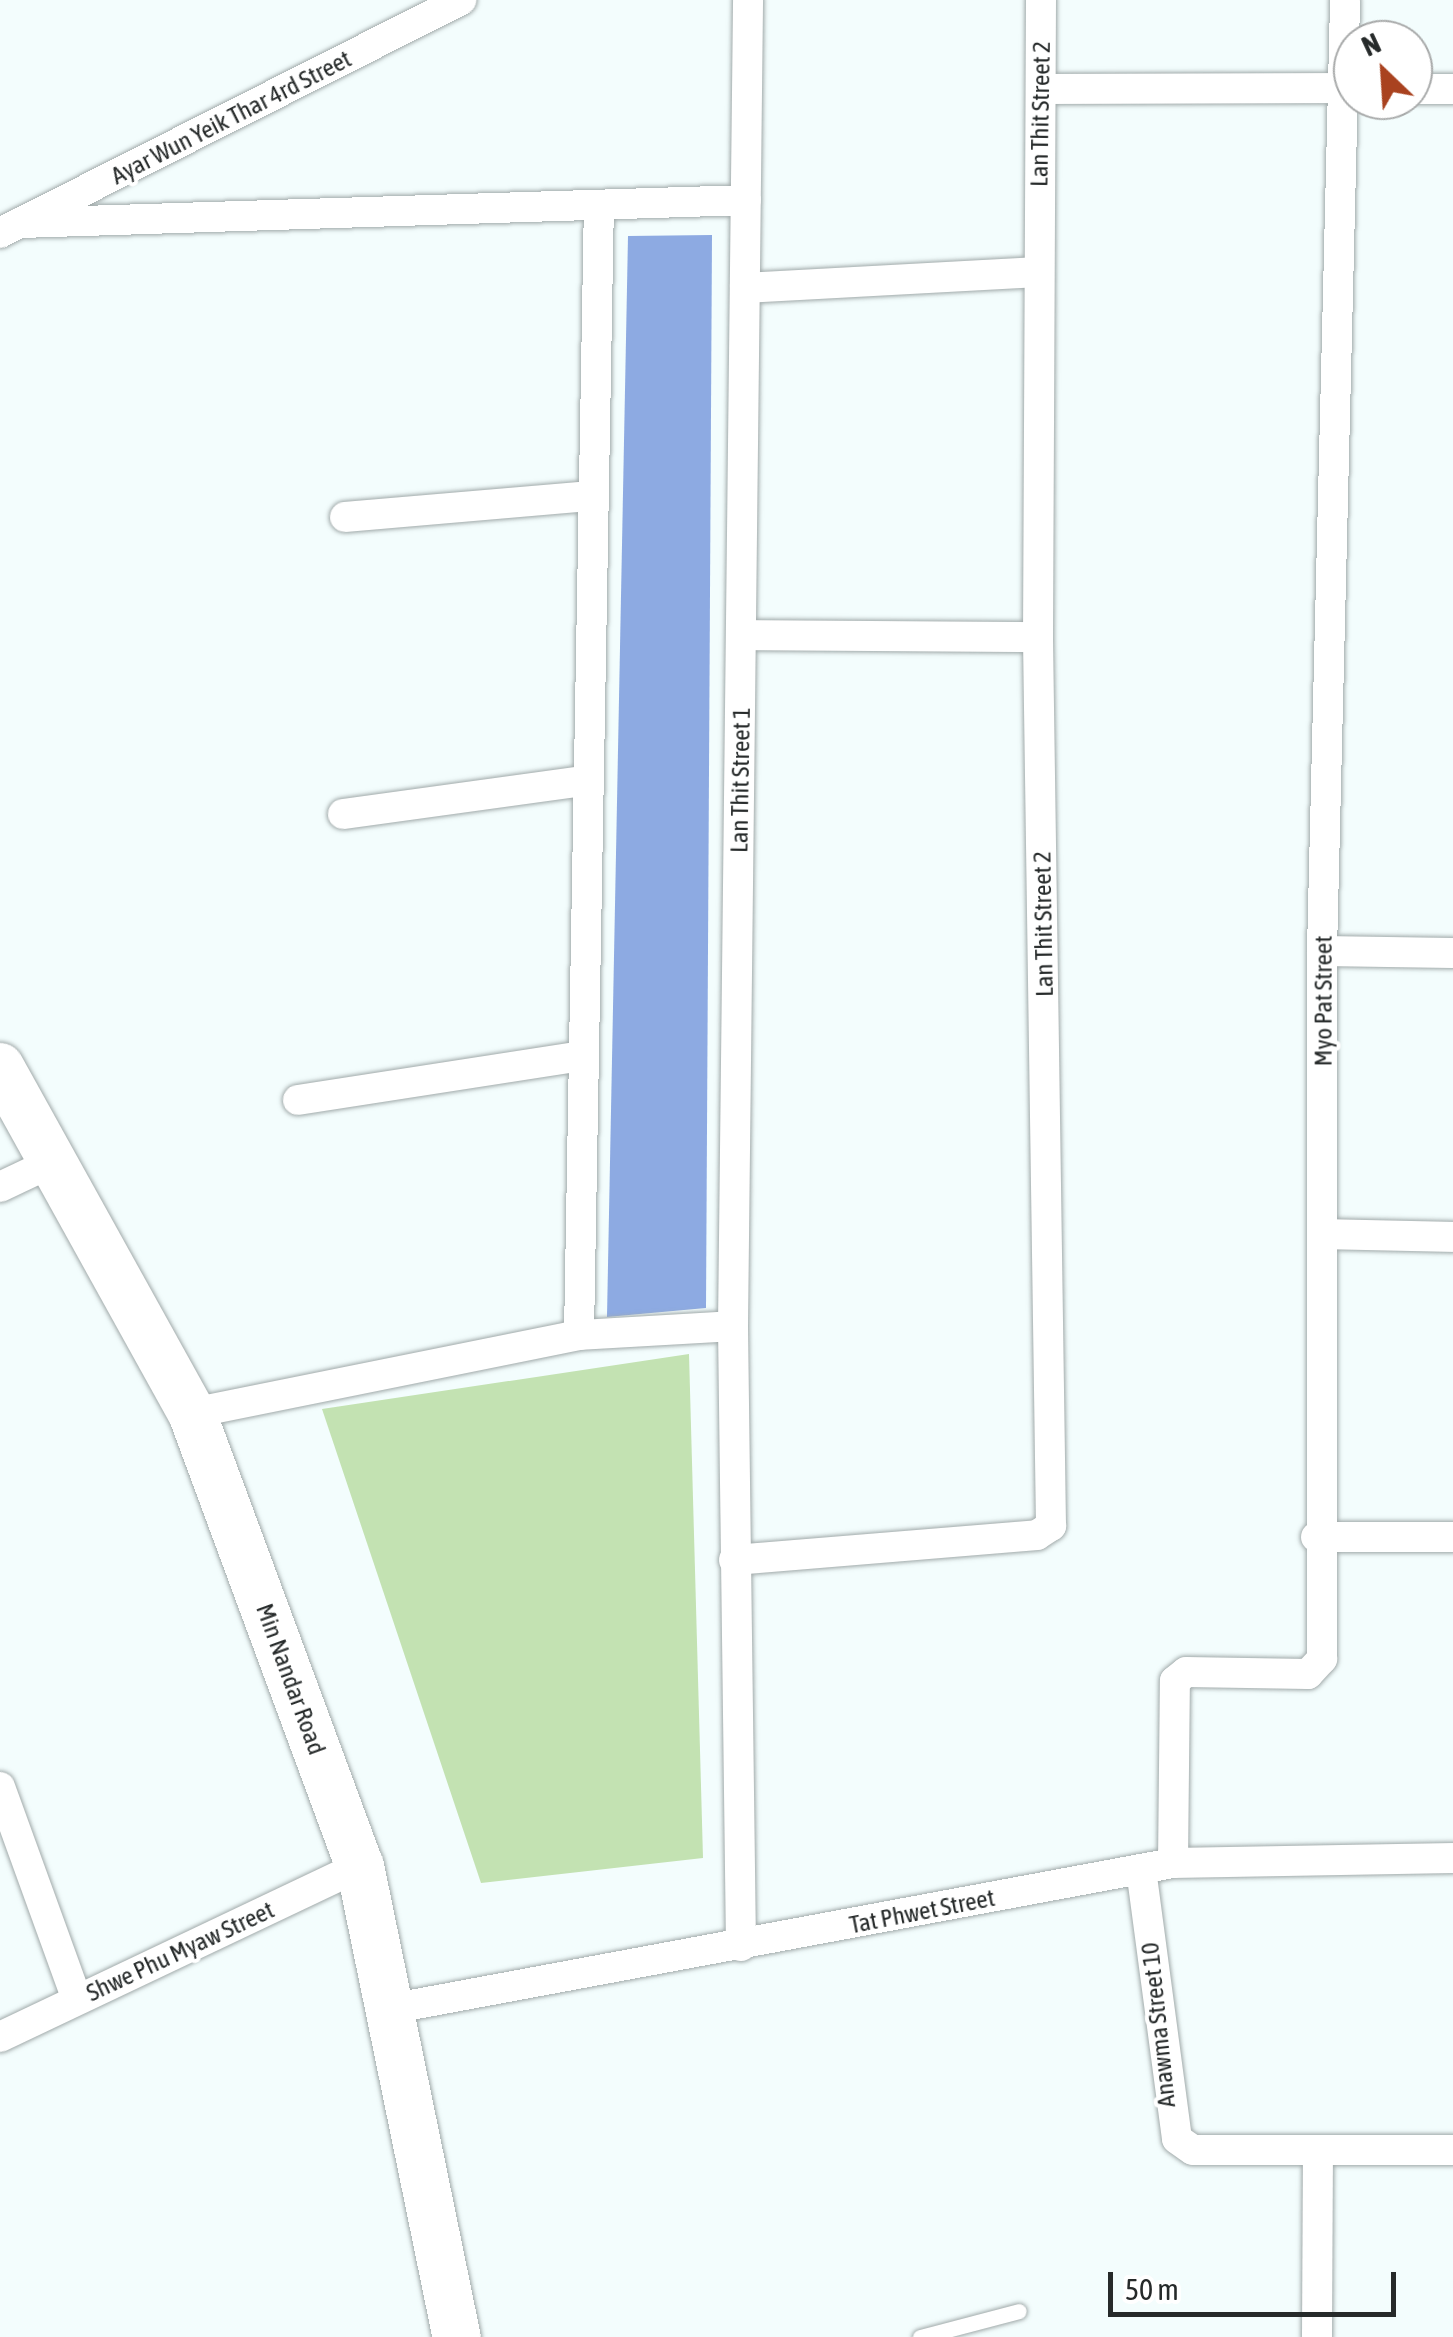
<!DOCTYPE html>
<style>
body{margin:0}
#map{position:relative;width:1453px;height:2337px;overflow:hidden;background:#f3fdfd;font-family:"Asap Condensed",sans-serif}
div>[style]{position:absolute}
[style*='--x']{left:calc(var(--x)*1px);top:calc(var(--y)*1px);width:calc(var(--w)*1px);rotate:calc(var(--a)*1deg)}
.green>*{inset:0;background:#c3e2b2}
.water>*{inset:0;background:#8daae2}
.roads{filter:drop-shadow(0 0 2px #a1aaaa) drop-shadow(0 0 2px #a1aaaa)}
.service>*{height:15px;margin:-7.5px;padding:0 7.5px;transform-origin:7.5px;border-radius:7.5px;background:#fff}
.minor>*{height:30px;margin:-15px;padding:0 15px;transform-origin:15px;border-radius:15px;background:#fff}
.primary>*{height:48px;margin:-24px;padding:0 24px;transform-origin:24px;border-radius:24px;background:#fff}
span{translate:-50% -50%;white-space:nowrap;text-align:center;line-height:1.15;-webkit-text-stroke:8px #fff;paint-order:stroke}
.street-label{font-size:25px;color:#262a2a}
.north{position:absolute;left:1333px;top:20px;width:100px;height:100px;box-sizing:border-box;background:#fff;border:2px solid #a8aaaa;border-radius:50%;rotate:335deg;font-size:28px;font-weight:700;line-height:40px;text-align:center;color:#262a2a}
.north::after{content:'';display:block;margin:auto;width:35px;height:45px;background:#a9421f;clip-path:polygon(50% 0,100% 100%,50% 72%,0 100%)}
.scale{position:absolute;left:1108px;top:2272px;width:288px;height:45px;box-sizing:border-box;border:5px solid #262a2a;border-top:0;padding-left:12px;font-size:30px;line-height:35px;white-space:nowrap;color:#262a2a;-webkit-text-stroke:8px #fff;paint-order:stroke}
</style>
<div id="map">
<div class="green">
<i style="clip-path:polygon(689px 1354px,703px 1858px,481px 1883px,322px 1409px)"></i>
</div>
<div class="water">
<i style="clip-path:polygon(712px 235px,706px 1308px,607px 1317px,628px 236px)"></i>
</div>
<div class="roads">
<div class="service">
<i style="--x:920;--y:2337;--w:102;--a:-14.7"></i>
</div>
<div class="minor">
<i style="--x:1042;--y:89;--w:311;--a:-0.2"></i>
<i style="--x:1413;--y:89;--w:40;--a:0"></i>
<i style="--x:20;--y:223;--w:726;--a:-1.81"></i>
<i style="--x:0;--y:233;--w:517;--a:-26.81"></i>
<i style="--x:745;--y:288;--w:293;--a:-3.1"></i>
<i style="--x:345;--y:517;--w:247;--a:-4.9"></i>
<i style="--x:742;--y:635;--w:296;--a:0.4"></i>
<i style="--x:343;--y:814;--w:243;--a:-7.8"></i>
<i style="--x:1322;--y:951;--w:131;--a:0.9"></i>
<i style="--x:298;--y:1100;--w:287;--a:-8.8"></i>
<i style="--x:0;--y:1187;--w:65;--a:-25.4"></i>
<i style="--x:1324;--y:1234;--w:129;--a:1.3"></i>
<i style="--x:579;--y:1335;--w:1130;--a:-88.99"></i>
<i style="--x:192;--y:1413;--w:395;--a:-11.4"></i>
<i style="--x:579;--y:1335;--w:154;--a:-3.3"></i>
<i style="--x:1316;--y:1537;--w:137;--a:0"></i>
<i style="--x:734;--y:1560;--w:304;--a:-4.7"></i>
<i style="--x:1037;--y:1535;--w:17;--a:-33"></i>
<i style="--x:1051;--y:1526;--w:889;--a:-90.84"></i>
<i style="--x:1038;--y:637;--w:637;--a:-89.73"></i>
<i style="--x:0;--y:1787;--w:226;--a:70.1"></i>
<i style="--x:1173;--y:1863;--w:182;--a:-89.4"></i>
<i style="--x:1175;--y:1681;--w:14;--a:-39"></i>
<i style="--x:1186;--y:1672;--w:122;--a:0.9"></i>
<i style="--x:1308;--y:1674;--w:21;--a:-47"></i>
<i style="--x:1322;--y:1659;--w:708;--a:-90"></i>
<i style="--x:1322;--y:951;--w:951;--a:-88.61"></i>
<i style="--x:1141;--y:1869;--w:272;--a:82.4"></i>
<i style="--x:1177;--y:2139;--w:19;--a:35"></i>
<i style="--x:1193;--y:2150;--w:260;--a:0"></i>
<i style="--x:741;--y:1946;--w:620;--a:-90.74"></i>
<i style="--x:733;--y:1326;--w:1326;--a:-89.35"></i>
<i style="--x:395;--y:2008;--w:791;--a:-10.56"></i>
<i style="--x:1173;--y:1863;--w:280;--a:-1"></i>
<i style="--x:0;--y:2037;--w:399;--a:-25.4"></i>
<i style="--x:1317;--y:2337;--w:186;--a:-89.7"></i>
</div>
<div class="primary">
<i style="--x:0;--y:1067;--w:396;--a:61"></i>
<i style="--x:192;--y:1413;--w:483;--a:69.7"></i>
<i style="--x:360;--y:1866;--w:481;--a:78.4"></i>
</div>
</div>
<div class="street-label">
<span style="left:1040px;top:114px;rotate:-89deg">Lan Thit Street 2</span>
<span style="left:231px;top:117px;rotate:-27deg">Ayar Wun Yeik Thar 4rd Street</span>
<span style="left:740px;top:780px;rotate:-89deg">Lan Thit Street 1</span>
<span style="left:1043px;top:924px;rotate:-91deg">Lan Thit Street 2</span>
<span style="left:1323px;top:1001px;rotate:-90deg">Myo Pat Street</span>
<span style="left:291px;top:1679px;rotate:70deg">Min Nandar Road</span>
<span style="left:922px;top:1911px;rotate:-11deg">Tat Phwet Street</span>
<span style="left:180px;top:1951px;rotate:-25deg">Shwe Phu Myaw Street</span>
<span style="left:1158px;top:2025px;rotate:-96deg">Anawma Street 10</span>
</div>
<div class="north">N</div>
<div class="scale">50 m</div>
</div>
